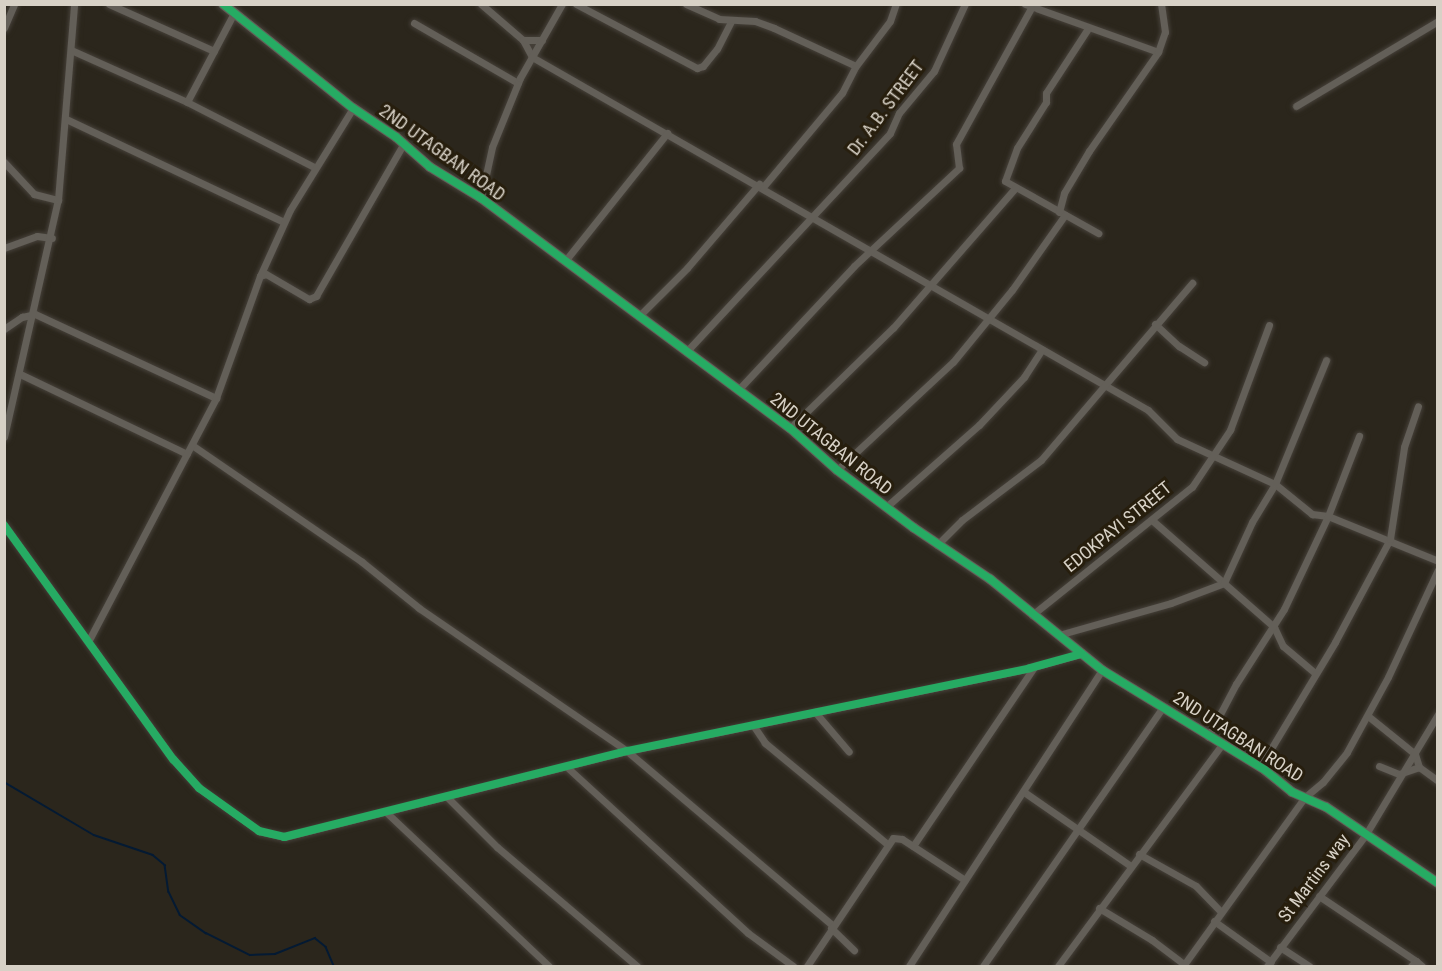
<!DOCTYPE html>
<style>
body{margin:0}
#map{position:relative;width:1442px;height:971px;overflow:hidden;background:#2b261c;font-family:"Roboto Condensed",sans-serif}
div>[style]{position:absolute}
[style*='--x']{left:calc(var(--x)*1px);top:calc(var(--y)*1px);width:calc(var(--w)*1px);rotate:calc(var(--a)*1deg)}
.stream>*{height:1.5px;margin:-0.75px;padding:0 0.75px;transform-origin:0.75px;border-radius:0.75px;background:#041a33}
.roads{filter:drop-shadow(0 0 2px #46413a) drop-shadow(0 0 2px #46413a)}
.street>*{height:7px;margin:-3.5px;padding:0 3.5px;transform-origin:3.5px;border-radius:3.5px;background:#635f58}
.secondary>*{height:10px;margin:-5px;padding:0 5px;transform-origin:5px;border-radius:5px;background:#635f58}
.cycleway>*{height:8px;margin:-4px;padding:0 4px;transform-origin:4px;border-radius:4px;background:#26ab63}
span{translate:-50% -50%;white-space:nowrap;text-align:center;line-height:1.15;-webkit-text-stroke:6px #271e0d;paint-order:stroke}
.street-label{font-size:18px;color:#d7d1c6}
.frame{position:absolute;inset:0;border:6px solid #d7d1c6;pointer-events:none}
</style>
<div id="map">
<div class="stream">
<i style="--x:4;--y:782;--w:104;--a:30.5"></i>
<i style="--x:94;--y:835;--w:62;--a:18.7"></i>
<i style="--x:153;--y:855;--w:16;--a:40"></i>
<i style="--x:165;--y:865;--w:27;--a:82"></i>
<i style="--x:169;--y:892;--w:25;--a:64"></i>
<i style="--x:180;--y:915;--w:32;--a:35"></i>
<i style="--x:206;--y:933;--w:49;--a:26.6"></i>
<i style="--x:250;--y:955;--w:25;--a:-2"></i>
<i style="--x:275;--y:954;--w:43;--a:-21.8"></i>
<i style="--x:315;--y:938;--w:14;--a:39"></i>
<i style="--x:326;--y:947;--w:21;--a:67"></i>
</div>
<div class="roads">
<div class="street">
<i style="--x:109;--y:4;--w:115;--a:24.1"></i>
<i style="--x:481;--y:4;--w:55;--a:40.6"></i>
<i style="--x:523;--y:40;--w:19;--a:62"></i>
<i style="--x:576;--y:4;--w:137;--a:27.9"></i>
<i style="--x:697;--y:68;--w:6;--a:-18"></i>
<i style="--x:703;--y:66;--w:22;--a:-51"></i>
<i style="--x:717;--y:49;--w:30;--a:-63"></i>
<i style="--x:686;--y:4;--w:36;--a:24"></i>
<i style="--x:719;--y:19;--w:36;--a:3"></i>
<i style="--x:755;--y:21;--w:20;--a:20"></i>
<i style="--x:774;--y:28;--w:90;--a:24.9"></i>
<i style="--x:1025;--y:4;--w:141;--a:19.8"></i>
<i style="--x:414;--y:23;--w:120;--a:30"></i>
<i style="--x:4;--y:28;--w:26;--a:-67"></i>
<i style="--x:1087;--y:30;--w:75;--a:123.1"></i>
<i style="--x:1046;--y:93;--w:9;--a:90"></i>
<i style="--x:1046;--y:102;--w:54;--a:122.2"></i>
<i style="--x:1017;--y:148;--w:35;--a:110"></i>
<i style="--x:1005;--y:181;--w:107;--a:29.2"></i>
<i style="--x:523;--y:40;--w:19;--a:0"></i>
<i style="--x:71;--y:50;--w:127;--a:24.1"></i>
<i style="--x:187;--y:102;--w:101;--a:-62.2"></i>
<i style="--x:532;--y:57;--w:710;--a:29.81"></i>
<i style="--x:1148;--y:410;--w:41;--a:45"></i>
<i style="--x:1177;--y:439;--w:108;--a:24.7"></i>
<i style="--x:1275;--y:484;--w:48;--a:39"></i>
<i style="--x:1312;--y:514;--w:16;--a:7"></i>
<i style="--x:1328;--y:516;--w:119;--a:22.2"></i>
<i style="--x:187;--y:102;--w:143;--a:27.1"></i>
<i style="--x:1296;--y:106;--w:165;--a:-30.9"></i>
<i style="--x:66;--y:119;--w:241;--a:25.3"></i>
<i style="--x:4;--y:162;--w:44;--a:46.8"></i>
<i style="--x:34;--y:194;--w:25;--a:14"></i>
<i style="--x:763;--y:187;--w:123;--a:-50"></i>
<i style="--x:842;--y:93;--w:30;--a:-63"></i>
<i style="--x:856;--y:66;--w:56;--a:-52.9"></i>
<i style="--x:890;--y:21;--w:18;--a:-71"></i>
<i style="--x:481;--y:198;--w:52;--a:-77.8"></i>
<i style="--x:492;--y:147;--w:74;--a:-67.9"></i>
<i style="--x:520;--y:78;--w:85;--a:-60.4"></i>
<i style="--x:1059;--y:212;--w:20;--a:-75"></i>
<i style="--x:1064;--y:193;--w:49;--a:-59.2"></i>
<i style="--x:1089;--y:151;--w:121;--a:-55.1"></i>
<i style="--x:1158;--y:52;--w:21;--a:-71"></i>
<i style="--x:1165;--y:32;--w:28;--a:-98"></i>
<i style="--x:4;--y:248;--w:35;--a:-20"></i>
<i style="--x:37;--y:236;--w:15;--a:8"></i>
<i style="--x:565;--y:261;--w:164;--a:-51.4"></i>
<i style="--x:260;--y:276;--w:6;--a:-18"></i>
<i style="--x:266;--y:274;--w:50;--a:30.2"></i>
<i style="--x:309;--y:299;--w:8;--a:-23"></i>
<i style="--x:316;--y:296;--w:177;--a:-60.1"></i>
<i style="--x:639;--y:316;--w:68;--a:-45"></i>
<i style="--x:687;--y:268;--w:111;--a:-49.4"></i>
<i style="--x:1155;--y:324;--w:33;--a:43"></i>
<i style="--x:1179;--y:346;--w:30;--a:33"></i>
<i style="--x:4;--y:329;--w:22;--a:-34"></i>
<i style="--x:22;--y:317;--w:13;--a:-13"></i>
<i style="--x:35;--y:314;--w:200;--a:24.9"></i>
<i style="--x:686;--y:352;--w:299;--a:-47"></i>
<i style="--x:890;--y:133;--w:22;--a:-66"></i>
<i style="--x:899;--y:113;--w:55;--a:-50.2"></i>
<i style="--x:934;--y:71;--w:74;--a:-65.2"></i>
<i style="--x:20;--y:374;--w:185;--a:25.6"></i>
<i style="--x:739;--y:389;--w:168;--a:-46.9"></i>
<i style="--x:854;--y:266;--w:144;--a:-43"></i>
<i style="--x:959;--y:168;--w:24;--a:-97"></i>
<i style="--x:956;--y:144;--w:155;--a:-61.1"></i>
<i style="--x:790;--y:428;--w:144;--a:-44.2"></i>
<i style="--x:893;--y:328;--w:186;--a:-48.9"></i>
<i style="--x:4;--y:437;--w:243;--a:-77.2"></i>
<i style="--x:58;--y:200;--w:197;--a:-85.3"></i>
<i style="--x:192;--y:445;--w:206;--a:34.5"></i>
<i style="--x:362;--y:562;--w:73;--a:38.9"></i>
<i style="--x:419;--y:608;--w:252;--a:34.5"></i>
<i style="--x:627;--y:751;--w:269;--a:40.3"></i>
<i style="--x:837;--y:470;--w:158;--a:-43"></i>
<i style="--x:953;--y:362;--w:93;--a:-50.7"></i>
<i style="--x:1012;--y:290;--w:92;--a:-54.8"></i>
<i style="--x:886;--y:507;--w:124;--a:-41.4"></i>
<i style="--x:979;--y:425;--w:66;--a:-46.8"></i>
<i style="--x:1024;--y:377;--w:33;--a:-57"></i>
<i style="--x:1153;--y:521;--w:161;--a:41.2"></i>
<i style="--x:1274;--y:627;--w:21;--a:65"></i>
<i style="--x:1283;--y:646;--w:42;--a:40.2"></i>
<i style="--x:4;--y:525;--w:289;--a:54.2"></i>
<i style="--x:173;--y:759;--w:39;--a:48"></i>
<i style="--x:199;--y:788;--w:74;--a:35.6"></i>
<i style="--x:259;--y:831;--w:26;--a:13"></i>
<i style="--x:284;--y:837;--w:354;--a:-14.1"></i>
<i style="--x:627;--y:751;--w:411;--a:-11.6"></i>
<i style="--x:1030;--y:668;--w:53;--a:-15.4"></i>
<i style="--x:937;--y:545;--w:35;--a:-45"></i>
<i style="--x:962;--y:520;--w:99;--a:-37.2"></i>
<i style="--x:1041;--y:460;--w:233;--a:-49.5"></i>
<i style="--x:1032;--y:615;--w:205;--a:-38.7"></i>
<i style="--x:1192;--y:487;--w:69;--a:-56.3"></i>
<i style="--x:1230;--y:430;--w:112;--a:-69.6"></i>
<i style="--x:1062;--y:634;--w:113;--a:-15.9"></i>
<i style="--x:1171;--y:603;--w:57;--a:-20.7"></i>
<i style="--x:1224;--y:583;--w:67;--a:-65.3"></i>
<i style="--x:1252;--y:522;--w:44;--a:-58.8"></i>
<i style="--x:1275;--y:484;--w:134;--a:-67.6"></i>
<i style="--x:89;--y:640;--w:273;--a:-62.3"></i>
<i style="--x:216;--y:398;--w:130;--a:-70.2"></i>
<i style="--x:260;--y:276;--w:72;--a:-65.6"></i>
<i style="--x:290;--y:210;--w:120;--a:-58.3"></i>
<i style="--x:815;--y:712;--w:52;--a:49.6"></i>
<i style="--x:1368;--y:716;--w:60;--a:39"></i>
<i style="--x:1415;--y:754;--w:14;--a:73"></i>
<i style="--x:1419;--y:767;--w:24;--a:36"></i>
<i style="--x:753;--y:725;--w:22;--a:56"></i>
<i style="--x:765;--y:743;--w:157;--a:39.6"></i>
<i style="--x:1208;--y:737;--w:60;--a:-62.2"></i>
<i style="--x:1236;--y:684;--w:89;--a:-57.4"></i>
<i style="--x:1284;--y:609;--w:103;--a:-64.7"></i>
<i style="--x:1328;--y:516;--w:86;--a:-68.8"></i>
<i style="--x:1379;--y:766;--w:22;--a:22"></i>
<i style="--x:1399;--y:774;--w:21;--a:-19"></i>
<i style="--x:1260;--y:767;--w:146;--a:-59"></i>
<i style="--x:1335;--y:642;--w:117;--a:-61.9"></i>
<i style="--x:1390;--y:539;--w:93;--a:-81.3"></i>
<i style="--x:1404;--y:447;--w:43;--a:-71.1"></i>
<i style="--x:569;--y:769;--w:243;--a:42.5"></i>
<i style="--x:748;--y:933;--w:56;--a:36.3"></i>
<i style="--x:1024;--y:792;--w:130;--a:34.7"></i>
<i style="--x:447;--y:797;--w:71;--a:45"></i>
<i style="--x:497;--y:847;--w:184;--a:40.4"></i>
<i style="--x:387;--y:813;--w:223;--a:43.4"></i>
<i style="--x:913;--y:846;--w:217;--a:-55.9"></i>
<i style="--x:1139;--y:854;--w:65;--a:29.3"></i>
<i style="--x:1196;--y:886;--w:36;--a:46"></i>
<i style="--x:1319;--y:896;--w:117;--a:33.8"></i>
<i style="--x:1099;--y:908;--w:62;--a:31.1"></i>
<i style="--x:1152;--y:940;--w:41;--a:37.1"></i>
<i style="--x:1214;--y:921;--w:70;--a:35.7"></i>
<i style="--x:831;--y:928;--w:32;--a:44"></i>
<i style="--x:1280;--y:947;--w:35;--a:33"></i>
<i style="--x:807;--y:966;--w:154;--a:-56.1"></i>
<i style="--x:893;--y:838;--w:9;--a:6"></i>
<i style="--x:902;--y:839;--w:75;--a:33.1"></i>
<i style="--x:909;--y:966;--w:353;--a:-56.9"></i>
<i style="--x:983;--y:966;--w:315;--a:-55.2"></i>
<i style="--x:1058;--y:966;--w:274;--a:-53.5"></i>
<i style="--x:1183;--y:966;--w:208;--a:-54.2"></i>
<i style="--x:1305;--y:797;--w:23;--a:-40"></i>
<i style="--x:1323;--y:782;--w:38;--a:-51"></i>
<i style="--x:1347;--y:752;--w:85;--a:-61.3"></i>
<i style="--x:1388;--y:677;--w:118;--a:-65"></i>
<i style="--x:1267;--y:966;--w:165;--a:-53.1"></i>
<i style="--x:1366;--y:834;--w:140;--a:-59"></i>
<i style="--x:1411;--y:966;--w:7;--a:-45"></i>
<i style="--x:1416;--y:961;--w:8;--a:40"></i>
</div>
<div class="secondary">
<i style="--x:223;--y:4;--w:166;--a:38.7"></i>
<i style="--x:353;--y:108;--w:52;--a:34"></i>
<i style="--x:396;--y:137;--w:45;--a:41.4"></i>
<i style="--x:430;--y:167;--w:60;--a:31.3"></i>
<i style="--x:481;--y:198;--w:385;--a:36.7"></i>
<i style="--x:790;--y:428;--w:63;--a:41.8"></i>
<i style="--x:837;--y:470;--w:96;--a:37"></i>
<i style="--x:914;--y:528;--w:92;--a:33.9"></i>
<i style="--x:990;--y:579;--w:144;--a:39.1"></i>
<i style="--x:1102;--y:670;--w:191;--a:31.5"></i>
<i style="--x:1265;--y:770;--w:35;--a:39"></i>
<i style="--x:1292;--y:792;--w:37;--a:24"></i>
<i style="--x:1326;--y:807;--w:135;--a:34.2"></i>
</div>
</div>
<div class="cycleway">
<i style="--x:223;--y:4;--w:166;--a:38.7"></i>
<i style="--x:353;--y:108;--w:52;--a:34"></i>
<i style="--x:396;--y:137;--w:45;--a:41.4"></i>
<i style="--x:430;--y:167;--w:60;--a:31.3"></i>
<i style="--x:481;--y:198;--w:385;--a:36.7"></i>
<i style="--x:790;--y:428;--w:63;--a:41.8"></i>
<i style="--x:837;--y:470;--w:96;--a:37"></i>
<i style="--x:914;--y:528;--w:92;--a:33.9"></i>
<i style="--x:990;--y:579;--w:144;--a:39.1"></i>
<i style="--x:1102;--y:670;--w:191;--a:31.5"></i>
<i style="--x:1265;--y:770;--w:35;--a:39"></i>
<i style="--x:1292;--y:792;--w:37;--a:24"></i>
<i style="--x:1326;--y:807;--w:135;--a:34.2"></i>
<i style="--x:4;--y:525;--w:289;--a:54.2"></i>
<i style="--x:173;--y:759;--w:39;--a:48"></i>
<i style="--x:199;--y:788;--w:74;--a:35.6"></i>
<i style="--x:259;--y:831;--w:26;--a:13"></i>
<i style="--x:284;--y:837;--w:354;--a:-14.1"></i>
<i style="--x:627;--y:751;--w:411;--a:-11.6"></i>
<i style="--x:1030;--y:668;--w:53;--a:-15.4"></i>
</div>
<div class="street-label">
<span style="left:886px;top:108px;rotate:-53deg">Dr. A.B. STREET</span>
<span style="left:442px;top:153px;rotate:36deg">2ND UTAGBAN ROAD</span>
<span style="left:831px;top:444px;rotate:39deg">2ND UTAGBAN ROAD</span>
<span style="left:1118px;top:527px;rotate:-39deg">EDOKPAYI STREET</span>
<span style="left:1238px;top:737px;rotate:33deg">2ND UTAGBAN ROAD</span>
<span style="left:1314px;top:878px;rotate:-53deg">St Martins way</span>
</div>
<div class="frame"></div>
</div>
